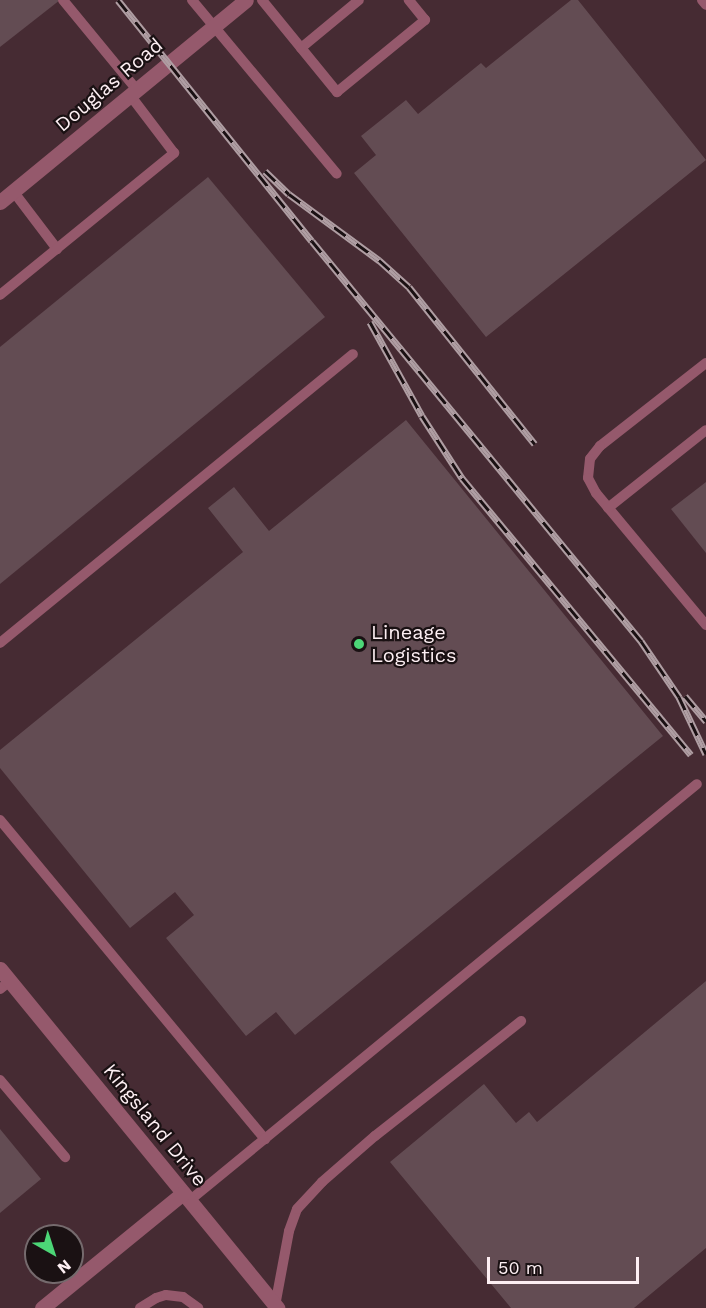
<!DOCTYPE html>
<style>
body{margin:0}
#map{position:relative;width:706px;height:1308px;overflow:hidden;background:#39252a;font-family:"Work Sans",sans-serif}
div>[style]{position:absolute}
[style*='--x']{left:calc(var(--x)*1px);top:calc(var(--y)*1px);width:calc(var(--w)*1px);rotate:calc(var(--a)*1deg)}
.built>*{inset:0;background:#462b33}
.building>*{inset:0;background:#634c53}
.lane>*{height:10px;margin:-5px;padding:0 5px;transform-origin:5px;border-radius:5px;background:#95596c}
.street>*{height:15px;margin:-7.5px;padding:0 7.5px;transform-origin:7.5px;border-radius:7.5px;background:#95596c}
.rail>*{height:7px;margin-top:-3.5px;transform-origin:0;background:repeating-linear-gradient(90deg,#1a1113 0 14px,#af9ea3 0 28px);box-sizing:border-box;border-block:2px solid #af9ea3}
.dots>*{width:16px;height:16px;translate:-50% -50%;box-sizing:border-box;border:3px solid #1a1113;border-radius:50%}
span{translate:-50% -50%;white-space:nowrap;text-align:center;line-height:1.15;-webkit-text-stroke:4.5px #1a1113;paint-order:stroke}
.street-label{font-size:20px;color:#fdeff3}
.poi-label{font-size:20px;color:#fdeff3}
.left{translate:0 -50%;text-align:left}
.north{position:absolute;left:24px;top:1224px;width:60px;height:60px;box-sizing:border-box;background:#1a1113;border:2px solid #756a6d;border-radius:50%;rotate:141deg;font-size:16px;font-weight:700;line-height:24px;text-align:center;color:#fdeff3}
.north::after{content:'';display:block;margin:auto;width:21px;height:27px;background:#4cd677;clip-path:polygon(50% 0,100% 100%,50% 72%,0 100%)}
.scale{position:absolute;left:487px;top:1257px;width:152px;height:27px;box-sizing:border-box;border:3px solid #fdeff3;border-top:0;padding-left:8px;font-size:18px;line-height:21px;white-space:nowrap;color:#fdeff3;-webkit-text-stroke:4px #1a1113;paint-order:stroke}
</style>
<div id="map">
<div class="built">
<i style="clip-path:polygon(evenodd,0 0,706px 0,706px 1308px,0 1308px,0 0,36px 1236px,72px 1236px,72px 1272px,36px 1272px,36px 1236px)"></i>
</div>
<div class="building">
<i style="clip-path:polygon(0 0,60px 0,0 47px)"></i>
<i style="clip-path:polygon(571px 0,578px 0,706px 160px,486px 337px,354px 173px,376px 155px,361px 136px,406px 100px,418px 114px,481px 63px,486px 68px)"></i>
<i style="clip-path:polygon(208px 177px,325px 317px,0 584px,0 347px)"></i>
<i style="clip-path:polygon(406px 420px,663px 736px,295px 1035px,276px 1012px,246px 1036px,166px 938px,194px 915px,175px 892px,130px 928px,0 768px,0 750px,243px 552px,208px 508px,234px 487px,269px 531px)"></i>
<i style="clip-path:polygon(706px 482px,706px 553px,671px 509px)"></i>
<i style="clip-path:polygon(706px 981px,706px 1248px,634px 1308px,511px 1308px,390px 1162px,484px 1084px,516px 1123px,529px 1112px,537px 1122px)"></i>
<i style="clip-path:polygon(0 1129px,41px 1179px,0 1213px)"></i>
</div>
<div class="lane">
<i style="--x:63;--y:0;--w:117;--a:50.6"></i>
<i style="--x:192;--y:0;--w:226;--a:50.2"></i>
<i style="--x:262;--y:0;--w:119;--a:50.8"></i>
<i style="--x:337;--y:92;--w:114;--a:-39.3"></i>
<i style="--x:425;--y:20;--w:26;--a:-129"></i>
<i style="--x:702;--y:0;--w:6;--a:51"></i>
<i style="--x:301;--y:48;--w:75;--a:-39.6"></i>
<i style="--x:13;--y:191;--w:73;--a:52.8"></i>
<i style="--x:0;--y:295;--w:225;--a:-39.2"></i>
<i style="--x:174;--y:153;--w:73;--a:-127.2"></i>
<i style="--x:706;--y:363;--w:135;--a:141.9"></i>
<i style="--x:600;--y:446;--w:16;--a:128"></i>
<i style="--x:590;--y:459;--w:19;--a:96"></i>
<i style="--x:588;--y:478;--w:17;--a:62"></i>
<i style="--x:596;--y:493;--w:172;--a:50.2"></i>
<i style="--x:608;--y:508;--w:125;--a:-38.5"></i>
<i style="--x:0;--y:643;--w:456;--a:-39.3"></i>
<i style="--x:0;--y:820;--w:415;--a:50.3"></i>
<i style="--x:0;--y:989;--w:13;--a:-39"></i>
<i style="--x:0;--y:1080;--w:101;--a:49.8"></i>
<i style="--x:189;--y:1201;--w:657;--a:-39.38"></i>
<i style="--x:275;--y:1306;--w:76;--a:-79.4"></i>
<i style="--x:289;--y:1231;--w:23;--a:-70"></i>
<i style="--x:297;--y:1209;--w:37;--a:-47"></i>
<i style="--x:322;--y:1182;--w:70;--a:-41"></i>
<i style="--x:375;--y:1136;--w:186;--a:-38.2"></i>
<i style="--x:140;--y:1308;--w:19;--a:-32"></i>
<i style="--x:156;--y:1298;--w:10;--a:-17"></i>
<i style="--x:166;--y:1295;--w:17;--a:7"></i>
<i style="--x:183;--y:1297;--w:19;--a:36"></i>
</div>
<div class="street">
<i style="--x:0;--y:202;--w:318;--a:-39.4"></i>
<i style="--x:0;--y:969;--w:438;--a:50.7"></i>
<i style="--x:42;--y:1308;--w:182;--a:-39.2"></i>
</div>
<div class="rail">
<i style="--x:118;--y:0;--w:309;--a:51.2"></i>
<i style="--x:312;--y:241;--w:518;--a:50.56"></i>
<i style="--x:641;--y:641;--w:68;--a:55.8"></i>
<i style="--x:679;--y:697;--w:63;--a:64.7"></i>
<i style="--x:265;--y:171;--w:33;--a:44"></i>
<i style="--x:289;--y:194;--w:112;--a:36.3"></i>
<i style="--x:379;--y:260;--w:40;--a:42"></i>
<i style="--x:409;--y:287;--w:201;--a:51.3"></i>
<i style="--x:370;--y:322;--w:107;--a:61"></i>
<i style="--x:422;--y:416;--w:74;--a:57.2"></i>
<i style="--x:462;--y:478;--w:359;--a:50.4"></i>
<i style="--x:685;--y:696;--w:33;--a:50"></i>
</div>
<div class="dots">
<i style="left:359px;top:644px;background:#4cd677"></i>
</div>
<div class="street-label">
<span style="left:109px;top:85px;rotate:-40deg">Douglas Road</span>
<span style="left:155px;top:1125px;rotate:51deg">Kingsland Drive</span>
</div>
<div class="poi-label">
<span class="left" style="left:371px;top:644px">Lineage<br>Logistics</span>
</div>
<div class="north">N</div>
<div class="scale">50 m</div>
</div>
